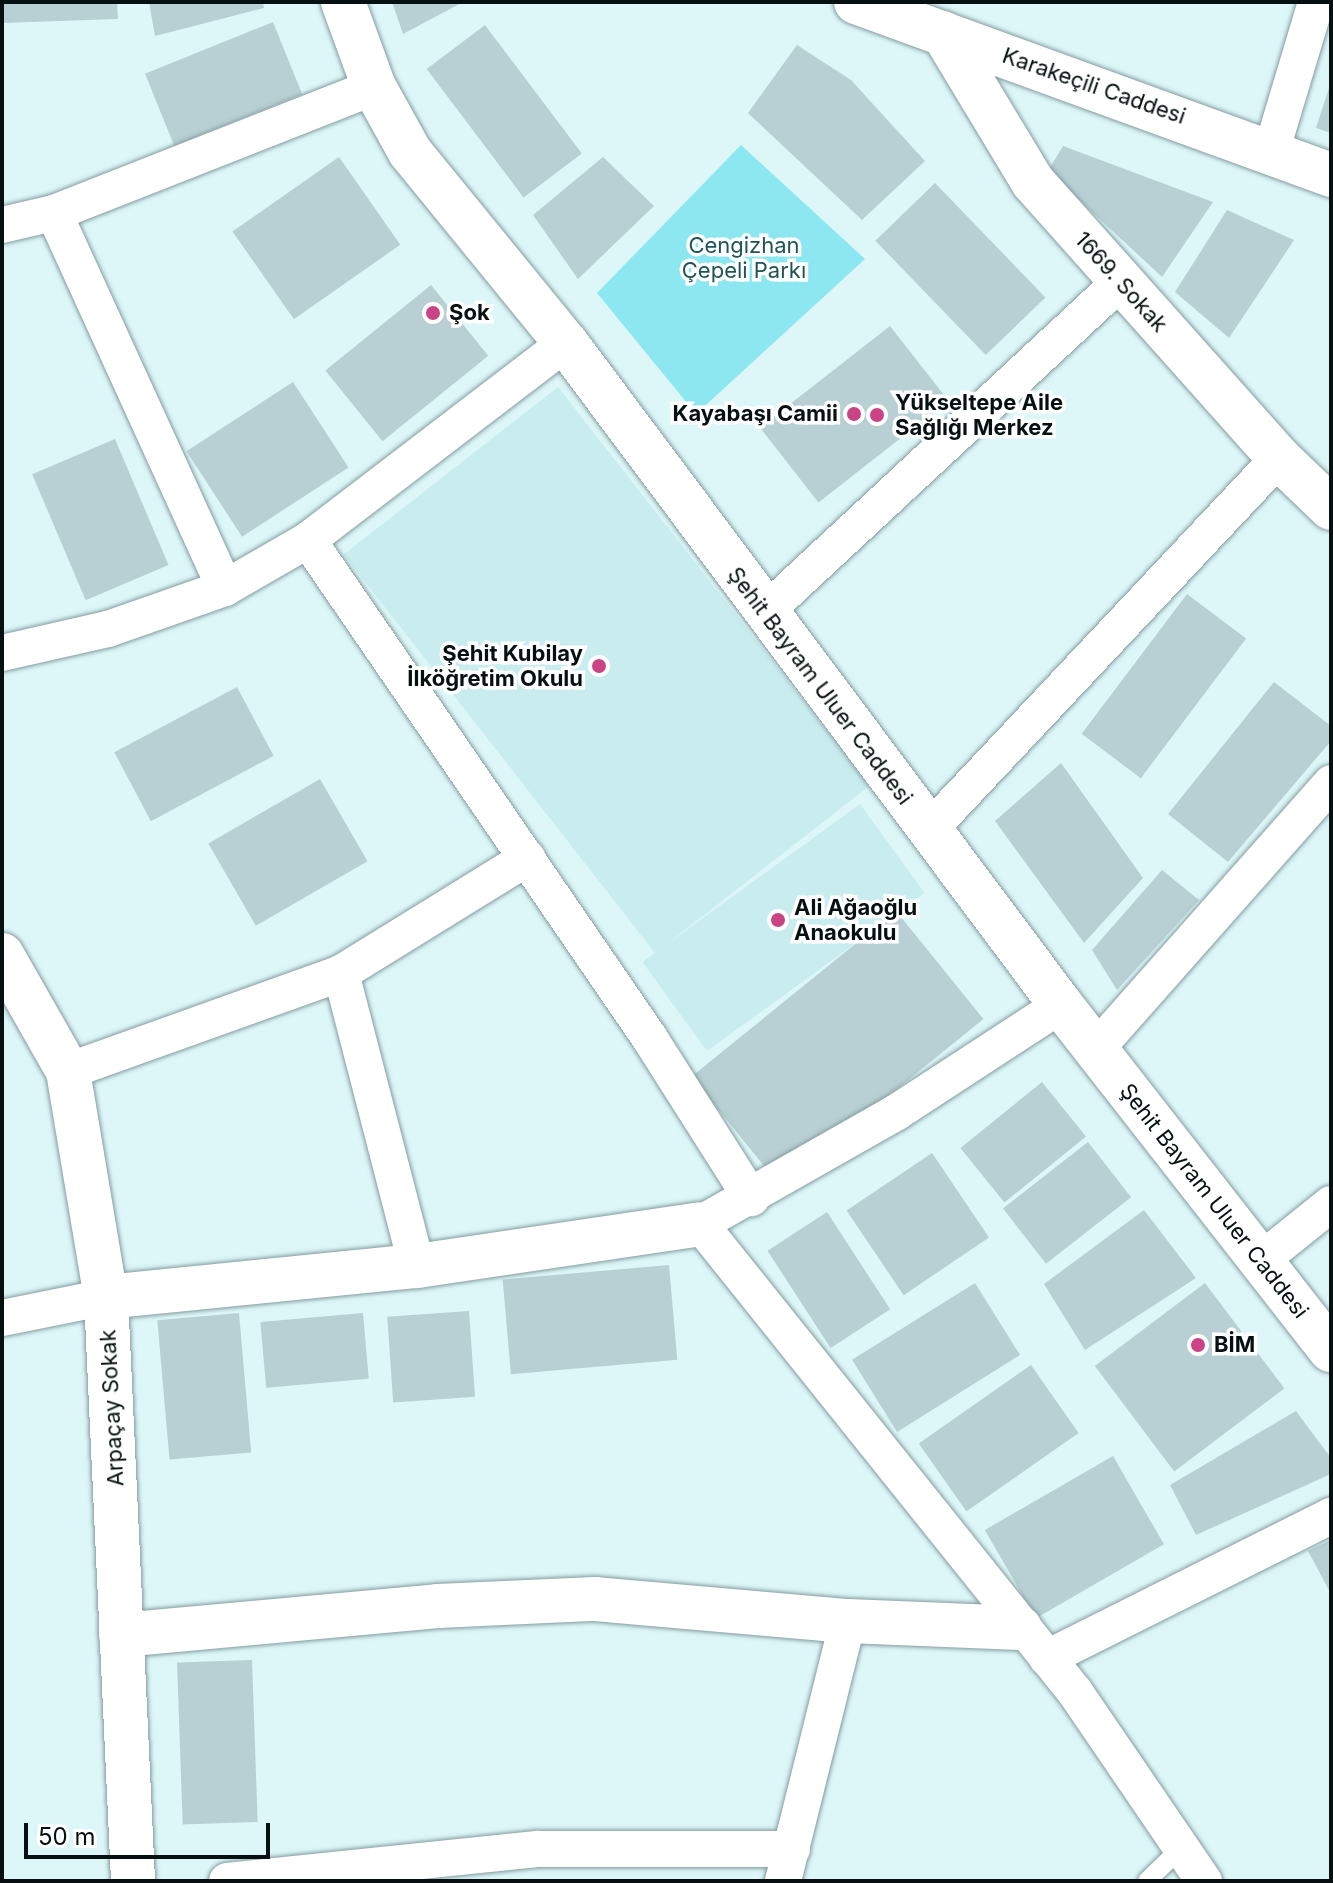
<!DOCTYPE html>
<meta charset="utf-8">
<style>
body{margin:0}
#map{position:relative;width:1333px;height:1883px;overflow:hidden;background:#ddf7f9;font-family:Inter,sans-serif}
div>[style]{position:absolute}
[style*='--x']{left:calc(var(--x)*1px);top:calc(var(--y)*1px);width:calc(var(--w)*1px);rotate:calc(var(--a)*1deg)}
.built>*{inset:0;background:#c9ecef;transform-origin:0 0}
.green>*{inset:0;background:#8ce7f0}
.building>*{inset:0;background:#b8d0d3;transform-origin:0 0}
.roads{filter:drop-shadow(0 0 2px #859c9f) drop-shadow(0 0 2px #859c9f)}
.lane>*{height:18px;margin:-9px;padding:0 9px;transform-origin:9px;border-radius:9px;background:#fff}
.street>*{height:36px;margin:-18px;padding:0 18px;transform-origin:18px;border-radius:18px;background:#fff}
.secondary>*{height:44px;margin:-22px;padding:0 22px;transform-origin:22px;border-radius:22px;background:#fff}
.dots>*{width:22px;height:22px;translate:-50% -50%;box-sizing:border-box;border:4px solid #fff;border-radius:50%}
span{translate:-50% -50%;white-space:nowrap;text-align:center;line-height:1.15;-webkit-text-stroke:7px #fff;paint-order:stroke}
.street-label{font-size:22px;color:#071010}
.park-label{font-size:22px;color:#1f5459}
.poi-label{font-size:22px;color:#071010;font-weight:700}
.left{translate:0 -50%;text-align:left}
.right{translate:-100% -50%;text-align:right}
.frame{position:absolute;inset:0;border:4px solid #071010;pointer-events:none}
.scale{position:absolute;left:24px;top:1823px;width:246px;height:36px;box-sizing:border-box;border:4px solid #071010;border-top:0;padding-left:10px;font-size:24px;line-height:28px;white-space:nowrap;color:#071010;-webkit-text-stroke:6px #fff;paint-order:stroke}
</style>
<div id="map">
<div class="built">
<i style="left:558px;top:387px;width:506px;height:272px;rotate:52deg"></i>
<i style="left:860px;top:804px;width:110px;height:269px;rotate:54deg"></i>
</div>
<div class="green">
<i style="clip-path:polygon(741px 145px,865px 259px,696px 414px,597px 293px)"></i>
</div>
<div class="building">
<i style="clip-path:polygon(2px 2px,117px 2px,118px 19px,2px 23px)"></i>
<i style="clip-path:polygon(149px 2px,263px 2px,264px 8px,155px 36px)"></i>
<i style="clip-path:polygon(392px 2px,463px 2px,403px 34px)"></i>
<i style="left:273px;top:22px;width:78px;height:138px;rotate:68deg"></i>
<i style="left:485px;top:25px;width:161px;height:73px;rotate:53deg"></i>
<i style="clip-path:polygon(797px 45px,851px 80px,925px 161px,862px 220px,748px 113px)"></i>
<i style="clip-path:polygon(1330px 85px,1331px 85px,1331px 133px,1316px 128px)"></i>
<i style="clip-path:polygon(1063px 146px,1213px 202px,1162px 277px,1048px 171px)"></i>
<i style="left:339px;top:157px;width:107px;height:130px;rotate:55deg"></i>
<i style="clip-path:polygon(603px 157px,654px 206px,578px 279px,533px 215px)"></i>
<i style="left:935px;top:183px;width:159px;height:83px;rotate:46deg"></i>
<i style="clip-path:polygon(1227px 210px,1294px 240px,1229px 338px,1175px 292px)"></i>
<i style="left:431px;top:285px;width:91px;height:136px;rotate:51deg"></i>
<i style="left:890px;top:326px;width:95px;height:165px;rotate:52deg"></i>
<i style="left:293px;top:382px;width:102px;height:127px;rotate:57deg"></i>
<i style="left:115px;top:439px;width:137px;height:90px;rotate:67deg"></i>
<i style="left:1187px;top:594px;width:74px;height:175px;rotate:37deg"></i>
<i style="clip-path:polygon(1274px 682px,1331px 726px,1331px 741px,1228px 862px,1168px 814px)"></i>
<i style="left:237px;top:687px;width:78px;height:139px;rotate:62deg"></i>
<i style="clip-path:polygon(1061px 763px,1143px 878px,1084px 943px,995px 821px)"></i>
<i style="left:320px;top:779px;width:95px;height:129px;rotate:60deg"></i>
<i style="clip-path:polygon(1162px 870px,1199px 900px,1117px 990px,1092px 950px)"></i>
<i style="left:896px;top:911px;width:139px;height:263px;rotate:51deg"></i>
<i style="left:1042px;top:1082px;width:70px;height:105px;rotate:51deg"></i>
<i style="left:1088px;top:1142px;width:70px;height:108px;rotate:52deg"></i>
<i style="left:932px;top:1153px;width:102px;height:103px;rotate:56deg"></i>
<i style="clip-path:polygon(1144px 1210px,1196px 1278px,1085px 1350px,1044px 1284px)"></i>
<i style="left:827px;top:1212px;width:116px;height:71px;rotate:57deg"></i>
<i style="left:669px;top:1265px;width:95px;height:167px;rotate:85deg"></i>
<i style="left:975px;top:1283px;width:85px;height:145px;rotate:58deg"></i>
<i style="left:1205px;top:1283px;width:132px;height:138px;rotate:53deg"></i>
<i style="left:469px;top:1311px;width:86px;height:82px;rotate:86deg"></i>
<i style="left:239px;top:1313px;width:140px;height:82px;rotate:85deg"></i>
<i style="left:363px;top:1313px;width:66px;height:103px;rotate:85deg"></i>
<i style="left:1031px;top:1365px;width:83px;height:137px;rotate:55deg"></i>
<i style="clip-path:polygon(1296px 1411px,1331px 1458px,1331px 1474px,1196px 1535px,1170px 1485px)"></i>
<i style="left:1113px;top:1456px;width:102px;height:148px;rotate:60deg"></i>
<i style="clip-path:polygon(1331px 1540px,1331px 1594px,1308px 1551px)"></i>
<i style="left:252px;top:1660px;width:162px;height:75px;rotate:88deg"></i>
</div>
<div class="roads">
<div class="lane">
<i style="--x:1147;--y:1881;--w:47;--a:-44.1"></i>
</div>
<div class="street">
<i style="--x:1272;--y:149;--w:153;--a:-73.3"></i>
<i style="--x:54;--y:213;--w:412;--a:65.5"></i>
<i style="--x:2;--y:225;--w:53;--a:-13"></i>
<i style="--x:54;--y:213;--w:344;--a:-21.5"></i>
<i style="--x:308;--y:540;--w:603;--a:55.55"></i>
<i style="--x:649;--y:1037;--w:191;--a:57.6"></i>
<i style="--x:765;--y:612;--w:485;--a:-42.9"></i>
<i style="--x:2;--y:653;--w:109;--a:-12.8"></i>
<i style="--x:108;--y:629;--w:124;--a:-19.3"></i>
<i style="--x:225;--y:588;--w:96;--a:-30"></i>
<i style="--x:308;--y:540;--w:325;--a:-37.4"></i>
<i style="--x:929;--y:830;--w:511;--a:-46.75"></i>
<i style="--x:341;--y:973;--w:303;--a:75.5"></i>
<i style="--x:1061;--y:1005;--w:196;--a:146.9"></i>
<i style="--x:897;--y:1112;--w:227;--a:150.4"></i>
<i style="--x:700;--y:1224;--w:600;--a:51.3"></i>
<i style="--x:1075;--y:1692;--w:229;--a:55.7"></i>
<i style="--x:1096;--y:1049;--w:355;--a:-48.5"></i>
<i style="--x:68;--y:1071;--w:290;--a:-19.7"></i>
<i style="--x:341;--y:973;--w:219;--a:-31.7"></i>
<i style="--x:1260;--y:1261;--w:91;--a:-38.8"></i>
<i style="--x:2;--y:1318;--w:106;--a:-11.4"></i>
<i style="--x:1047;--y:1658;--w:318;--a:-26.6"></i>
<i style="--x:227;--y:1881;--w:314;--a:-5.9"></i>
<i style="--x:539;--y:1849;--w:253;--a:0"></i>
<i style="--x:783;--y:1881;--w:268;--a:-76"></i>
</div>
<div class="secondary">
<i style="--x:343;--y:2;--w:90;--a:70"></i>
<i style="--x:374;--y:87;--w:74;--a:61"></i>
<i style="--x:410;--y:152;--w:247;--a:50.8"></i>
<i style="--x:566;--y:343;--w:827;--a:53.21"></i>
<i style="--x:1061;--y:1005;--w:438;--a:52"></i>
<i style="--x:856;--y:2;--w:506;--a:20.01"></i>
<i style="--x:943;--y:33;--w:174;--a:58.9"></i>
<i style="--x:1033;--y:182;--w:370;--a:48.3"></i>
<i style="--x:1279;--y:458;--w:72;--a:43.9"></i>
<i style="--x:2;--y:955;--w:133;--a:60.4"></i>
<i style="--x:68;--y:1071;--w:229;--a:80.5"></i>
<i style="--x:106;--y:1297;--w:585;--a:87.35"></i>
<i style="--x:106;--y:1297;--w:313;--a:-5.7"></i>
<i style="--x:417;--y:1266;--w:286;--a:-8.4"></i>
<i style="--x:121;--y:1635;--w:318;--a:-5.2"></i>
<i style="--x:438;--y:1606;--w:157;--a:-2.6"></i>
<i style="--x:595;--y:1599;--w:254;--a:5"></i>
<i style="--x:848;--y:1621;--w:172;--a:2.3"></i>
</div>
</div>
<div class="dots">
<i style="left:433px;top:313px;background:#c94385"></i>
<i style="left:854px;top:414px;background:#c94385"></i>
<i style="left:877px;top:415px;background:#c94385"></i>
<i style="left:599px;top:666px;background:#c94385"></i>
<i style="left:778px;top:920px;background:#c94385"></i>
<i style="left:1198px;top:1345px;background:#c94385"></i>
</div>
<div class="street-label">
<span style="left:1094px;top:86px;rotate:19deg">Karakeçili Caddesi</span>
<span style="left:1121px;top:282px;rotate:48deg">1669. Sokak</span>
<span style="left:820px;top:686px;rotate:53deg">Şehit Bayram Uluer Caddesi</span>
<span style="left:1214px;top:1201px;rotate:52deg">Şehit Bayram Uluer Caddesi</span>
<span style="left:112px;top:1408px;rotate:-93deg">Arpaçay Sokak</span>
</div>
<div class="park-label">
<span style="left:744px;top:258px">Cengizhan<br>Çepeli Parkı</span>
</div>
<div class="poi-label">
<span class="left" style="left:449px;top:313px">Şok</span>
<span class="left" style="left:895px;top:415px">Yükseltepe Aile<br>Sağlığı Merkez</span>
<span class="right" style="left:838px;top:414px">Kayabaşı Camii</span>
<span class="right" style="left:583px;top:666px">Şehit Kubilay<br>İlköğretim Okulu</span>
<span class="left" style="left:794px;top:920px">Ali Ağaoğlu<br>Anaokulu</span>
<span class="left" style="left:1214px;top:1345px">BİM</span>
</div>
<div class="frame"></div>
<div class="scale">50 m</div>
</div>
